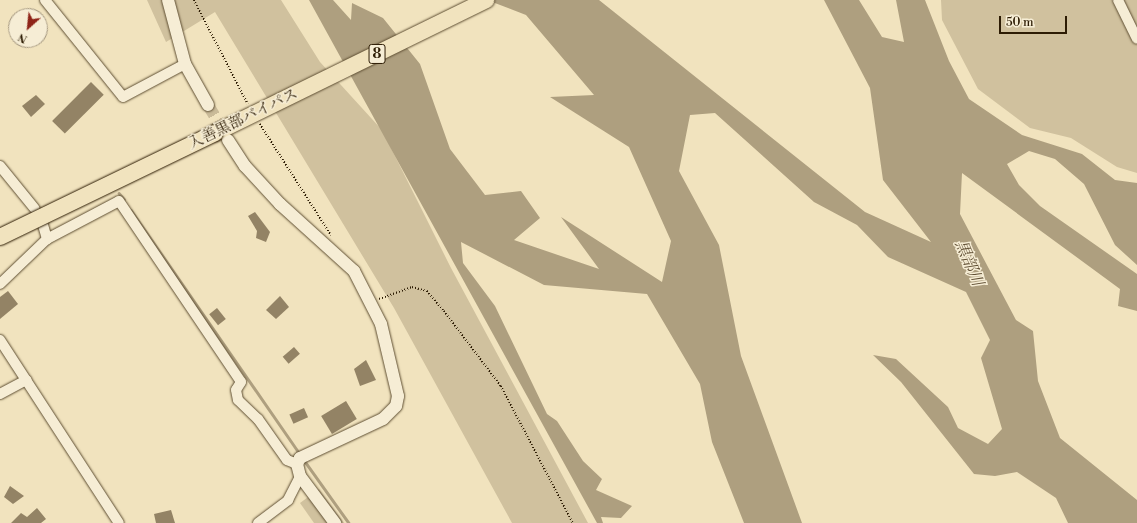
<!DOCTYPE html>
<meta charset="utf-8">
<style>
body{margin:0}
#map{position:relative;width:1137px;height:523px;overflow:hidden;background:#f1e3be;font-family:"Libre Bodoni","Noto Serif JP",serif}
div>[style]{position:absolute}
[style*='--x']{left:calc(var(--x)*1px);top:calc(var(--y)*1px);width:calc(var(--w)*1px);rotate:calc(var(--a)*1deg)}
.green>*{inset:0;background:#d0c19e}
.water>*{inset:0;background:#ae9f7f}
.stream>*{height:2.5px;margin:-1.25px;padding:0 1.25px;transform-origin:1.25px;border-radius:1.25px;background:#ae9f7f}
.building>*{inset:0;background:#938365;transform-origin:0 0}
.tertiary-tunnel>*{height:12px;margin-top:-6px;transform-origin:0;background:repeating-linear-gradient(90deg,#cabb99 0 12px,transparent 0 18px)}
.path>*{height:1.5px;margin-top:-0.75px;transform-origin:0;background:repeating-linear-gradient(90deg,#2d1c04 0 1px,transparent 0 3px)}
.roads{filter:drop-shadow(0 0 1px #5e4e32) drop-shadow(0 0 1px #5e4e32)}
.minor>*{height:10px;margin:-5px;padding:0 5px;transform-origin:5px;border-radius:5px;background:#f6edd5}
.tertiary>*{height:12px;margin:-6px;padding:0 6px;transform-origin:6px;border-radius:6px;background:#f6edd5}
.trunk>*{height:16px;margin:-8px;padding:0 8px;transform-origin:8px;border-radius:8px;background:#f1e3be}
.bridges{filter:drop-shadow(0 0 1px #2d1c04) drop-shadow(0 0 1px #2d1c04)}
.trunk-bridge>*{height:16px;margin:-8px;padding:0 8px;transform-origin:8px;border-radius:8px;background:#f1e3be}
span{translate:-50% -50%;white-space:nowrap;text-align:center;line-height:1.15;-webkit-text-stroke:3px #f6edd5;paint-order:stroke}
.shield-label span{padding:1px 3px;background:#f6edd5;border:1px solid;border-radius:3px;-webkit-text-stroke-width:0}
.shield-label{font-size:14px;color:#2d1c04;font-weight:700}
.street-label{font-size:15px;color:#2d1c04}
.water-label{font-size:16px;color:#615035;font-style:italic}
.north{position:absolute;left:8px;top:8px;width:40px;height:40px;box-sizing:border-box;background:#f6edd5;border:1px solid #a69981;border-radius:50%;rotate:207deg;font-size:11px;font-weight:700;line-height:16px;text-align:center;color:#2d1c04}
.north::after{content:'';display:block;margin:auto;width:14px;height:18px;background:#8f2418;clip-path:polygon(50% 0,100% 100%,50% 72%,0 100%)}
.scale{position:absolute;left:999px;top:16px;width:68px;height:18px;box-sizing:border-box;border:2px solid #2d1c04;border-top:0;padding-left:5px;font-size:12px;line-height:14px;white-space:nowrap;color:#2d1c04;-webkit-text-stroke:3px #f6edd5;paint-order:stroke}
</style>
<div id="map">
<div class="green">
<i style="clip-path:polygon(147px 0,281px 0,320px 62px,382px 130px,451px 268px,588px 523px,512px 523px,394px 308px,215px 12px,166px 42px)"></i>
<i style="clip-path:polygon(941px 0,1137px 0,1137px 173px,1117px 167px,1071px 138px,1030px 128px,978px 89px,942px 20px)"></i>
<i style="clip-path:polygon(319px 489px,344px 523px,314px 523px,300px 503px)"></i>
</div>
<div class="water">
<i style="clip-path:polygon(309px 0,333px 0,351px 20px,352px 3px,383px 18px,420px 64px,450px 149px,485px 195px,521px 191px,540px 218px,514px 240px,599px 269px,561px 217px,662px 282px,671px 241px,629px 147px,550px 97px,594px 95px,526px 15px,487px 0,599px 0,865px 212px,931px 242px,883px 180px,870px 88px,824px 0,859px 0,882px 37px,904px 42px,896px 0,925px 0,949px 61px,969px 99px,1022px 135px,1082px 154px,1115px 180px,1137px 183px,1137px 265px,1115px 245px,1084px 184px,1055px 159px,1029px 151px,1007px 164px,1019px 185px,1040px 206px,1137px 274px,1137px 311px,1118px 306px,1120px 289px,962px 173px,960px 214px,1016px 320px,1033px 331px,1038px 381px,1060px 438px,1137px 500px,1137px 523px,1068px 523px,1056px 498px,1017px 472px,995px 476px,974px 474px,901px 382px,873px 355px,896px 359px,948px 407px,958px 428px,988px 444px,1002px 429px,981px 358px,990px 340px,966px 292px,888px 257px,857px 225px,814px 202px,715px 113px,690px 115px,679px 171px,719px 245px,741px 356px,802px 523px,744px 523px,712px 442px,700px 384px,647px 294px,544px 285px,461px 242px,463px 263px,495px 306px,547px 414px,557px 421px,583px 461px,602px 479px,596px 490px,632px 506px,621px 518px,601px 517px,603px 523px,597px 523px)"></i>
</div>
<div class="stream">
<i style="--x:119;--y:193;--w:8;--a:50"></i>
<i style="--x:131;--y:210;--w:297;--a:55.3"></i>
<i style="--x:304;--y:460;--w:77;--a:54.5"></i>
</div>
<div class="building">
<i style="left:91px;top:82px;width:18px;height:55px;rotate:45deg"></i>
<i style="clip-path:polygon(36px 95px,45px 104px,31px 117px,22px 106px)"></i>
<i style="clip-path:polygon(255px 212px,270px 232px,266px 242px,256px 238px,257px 231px,248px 216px)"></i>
<i style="clip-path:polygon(8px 291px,18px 304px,0 319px,0 297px)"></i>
<i style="clip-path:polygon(280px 296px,289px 307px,276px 319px,266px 310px)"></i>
<i style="left:217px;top:308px;width:14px;height:10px;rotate:51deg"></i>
<i style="left:294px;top:347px;width:9px;height:15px;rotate:49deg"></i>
<i style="clip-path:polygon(366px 360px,376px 380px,360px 386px,354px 369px)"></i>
<i style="left:346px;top:401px;width:21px;height:29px;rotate:59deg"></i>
<i style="left:304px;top:408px;width:10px;height:16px;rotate:66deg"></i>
<i style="clip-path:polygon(10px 486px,24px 496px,13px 504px,4px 497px)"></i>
<i style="clip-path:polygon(37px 508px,46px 519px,41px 523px,11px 523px,21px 513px,27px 517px)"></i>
<i style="clip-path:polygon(171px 510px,175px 523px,156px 523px,154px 514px)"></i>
</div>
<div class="tertiary-tunnel">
<i style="--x:208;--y:105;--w:35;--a:59"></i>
</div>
<div class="path">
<i style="--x:194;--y:0;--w:117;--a:62.6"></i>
<i style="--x:260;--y:124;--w:132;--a:57.4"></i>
<i style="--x:379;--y:299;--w:35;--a:-20"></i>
<i style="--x:412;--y:287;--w:16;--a:15"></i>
<i style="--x:427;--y:291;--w:26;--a:50"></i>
<i style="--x:444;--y:311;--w:94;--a:52.8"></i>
<i style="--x:501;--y:386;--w:155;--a:62.3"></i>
</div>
<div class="roads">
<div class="minor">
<i style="--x:45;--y:0;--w:124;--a:51.2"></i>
<i style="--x:123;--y:97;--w:70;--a:-28"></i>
<i style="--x:1118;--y:0;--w:43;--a:64"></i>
<i style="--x:0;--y:166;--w:55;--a:50.9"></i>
<i style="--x:43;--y:225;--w:15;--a:74"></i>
<i style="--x:0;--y:284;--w:65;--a:-43.8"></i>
<i style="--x:47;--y:239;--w:81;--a:-27.8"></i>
<i style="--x:119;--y:201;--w:218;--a:56"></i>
<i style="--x:241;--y:382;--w:9;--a:122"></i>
<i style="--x:236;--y:390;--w:10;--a:79"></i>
<i style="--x:238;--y:400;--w:28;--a:44"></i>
<i style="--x:258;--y:419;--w:50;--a:54.7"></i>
<i style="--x:287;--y:460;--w:11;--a:22"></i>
<i style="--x:0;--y:340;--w:218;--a:57"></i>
<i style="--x:0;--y:394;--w:30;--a:-28"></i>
<i style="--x:258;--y:523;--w:38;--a:-37"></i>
<i style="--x:288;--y:500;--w:27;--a:-63"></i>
</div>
<div class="tertiary">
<i style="--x:168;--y:0;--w:66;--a:75.1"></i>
<i style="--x:185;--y:64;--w:47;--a:60.7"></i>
<i style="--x:228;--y:140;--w:31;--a:57"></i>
<i style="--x:245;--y:166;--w:52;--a:47.4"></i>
<i style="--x:280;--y:204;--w:100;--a:42.2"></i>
<i style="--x:354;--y:271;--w:59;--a:63"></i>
<i style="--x:381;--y:324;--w:74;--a:76.7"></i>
<i style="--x:398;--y:396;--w:10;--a:101"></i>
<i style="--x:396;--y:406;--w:18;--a:135"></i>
<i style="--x:383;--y:419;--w:92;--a:154.8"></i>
<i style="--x:300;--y:458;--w:7;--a:117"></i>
<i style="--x:297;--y:464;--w:12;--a:76"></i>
<i style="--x:300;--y:476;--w:59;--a:53.3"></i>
</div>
<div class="trunk">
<i style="--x:215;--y:133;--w:302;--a:-26.1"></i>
</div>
</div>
<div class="bridges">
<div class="trunk-bridge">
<i style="--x:0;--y:237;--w:239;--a:-25.8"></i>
</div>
</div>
<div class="shield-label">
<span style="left:377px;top:54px">8</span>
</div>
<div class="street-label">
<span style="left:243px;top:119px;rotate:-26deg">入善黒部バイパス</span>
</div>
<div class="water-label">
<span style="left:969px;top:263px;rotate:67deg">黒部川</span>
</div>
<div class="north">N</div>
<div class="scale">50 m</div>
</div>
